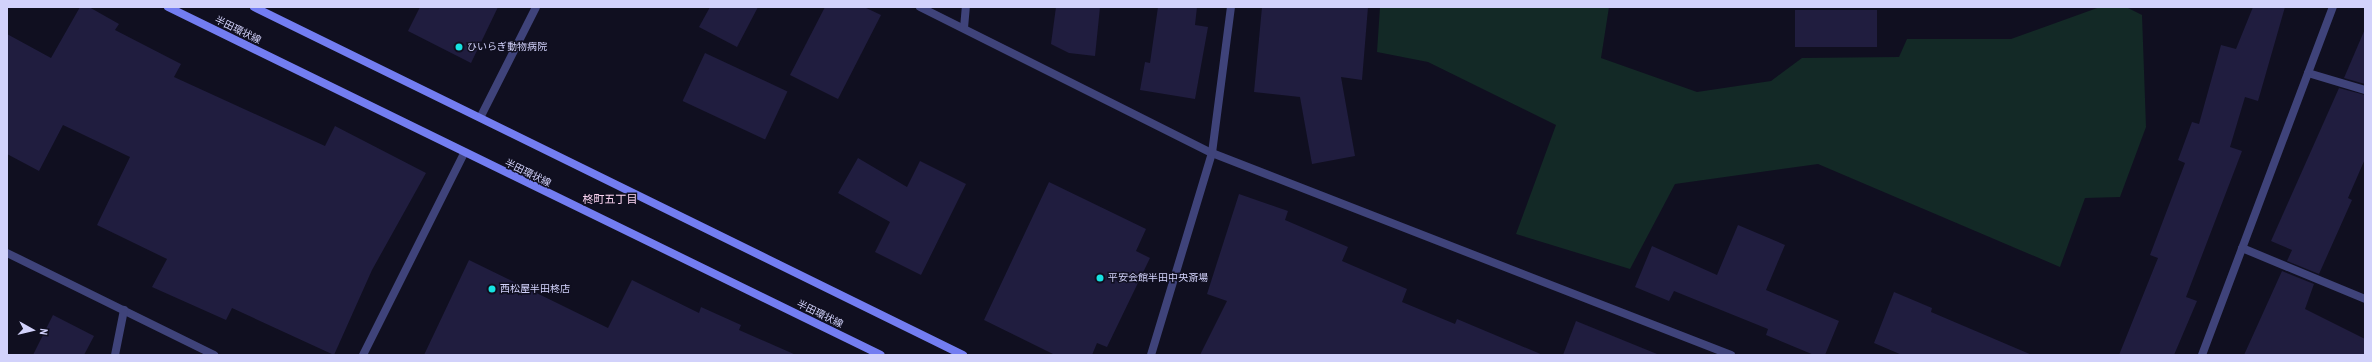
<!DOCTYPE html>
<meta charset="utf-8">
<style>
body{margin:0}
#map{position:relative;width:2372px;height:362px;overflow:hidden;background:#100f20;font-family:"Archivo Narrow","Noto Sans JP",sans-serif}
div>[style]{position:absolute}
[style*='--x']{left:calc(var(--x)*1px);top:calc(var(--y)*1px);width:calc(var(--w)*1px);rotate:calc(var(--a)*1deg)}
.green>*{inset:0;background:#132926}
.building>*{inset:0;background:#201d3f;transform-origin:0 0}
.street>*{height:8px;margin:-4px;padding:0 4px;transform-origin:4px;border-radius:4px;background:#3f437a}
.secondary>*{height:8px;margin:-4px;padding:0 4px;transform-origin:4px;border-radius:4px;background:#737df1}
.dots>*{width:11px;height:11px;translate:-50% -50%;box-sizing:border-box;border:2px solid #100f20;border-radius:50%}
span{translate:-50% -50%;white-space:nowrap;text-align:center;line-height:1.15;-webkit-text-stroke:3px #100f20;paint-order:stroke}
.street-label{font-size:10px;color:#d2d2fb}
.poi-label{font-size:10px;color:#d2d2fb}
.left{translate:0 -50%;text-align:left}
.neighbourhood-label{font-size:11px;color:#fbd4f1}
.frame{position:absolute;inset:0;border:8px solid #d2d2fb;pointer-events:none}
.north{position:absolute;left:12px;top:310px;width:40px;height:40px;-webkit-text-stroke:3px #100f20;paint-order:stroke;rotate:98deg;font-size:11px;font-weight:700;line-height:16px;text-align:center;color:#d2d2fb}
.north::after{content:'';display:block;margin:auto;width:14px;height:18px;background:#d2d2fb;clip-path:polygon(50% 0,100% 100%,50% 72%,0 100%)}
</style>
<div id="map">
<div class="green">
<i style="clip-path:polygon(1380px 7px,1609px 7px,1601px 58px,1697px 92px,1771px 81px,1802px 58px,1899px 57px,1907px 39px,2011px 39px,2100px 7px,2126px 7px,2142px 15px,2146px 127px,2120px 197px,2085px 198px,2060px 267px,1818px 164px,1675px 184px,1630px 269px,1516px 234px,1556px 125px,1428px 62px,1377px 52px)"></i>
</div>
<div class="building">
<i style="clip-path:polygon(80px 7px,89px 7px,119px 24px,115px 30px,181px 64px,174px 77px,325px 146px,335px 126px,426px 173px,372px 270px,334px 355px,232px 308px,226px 320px,152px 287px,167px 259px,97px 225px,130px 157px,63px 125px,39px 171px,7px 154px,7px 34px,51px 58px)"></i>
<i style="clip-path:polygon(420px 7px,498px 7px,471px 63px,408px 31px)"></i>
<i style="clip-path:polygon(710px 7px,758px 7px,737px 47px,699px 27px)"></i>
<i style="clip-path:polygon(825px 7px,864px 7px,881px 15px,838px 99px,790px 75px)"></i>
<i style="clip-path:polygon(1056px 7px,1100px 7px,1095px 56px,1069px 53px,1051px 44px)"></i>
<i style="clip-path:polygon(1158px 7px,1197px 7px,1195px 25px,1208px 27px,1195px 99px,1140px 90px,1145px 62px,1150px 63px)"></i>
<i style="clip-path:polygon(1262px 7px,1368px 7px,1362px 80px,1341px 77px,1355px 156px,1312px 164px,1300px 97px,1254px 92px)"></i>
<i style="clip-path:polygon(2253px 7px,2285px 7px,2258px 101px,2245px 97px,2230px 147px,2242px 151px,2186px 297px,2197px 301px,2174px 355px,2119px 355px,2158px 258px,2150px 255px,2185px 163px,2178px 160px,2192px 122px,2199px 124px,2221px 45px,2236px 49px)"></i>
<i style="left:1877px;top:10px;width:37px;height:82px;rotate:90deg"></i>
<i style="clip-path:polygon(2365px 29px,2365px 84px,2344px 78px)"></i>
<i style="left:705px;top:53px;width:91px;height:53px;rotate:25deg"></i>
<i style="clip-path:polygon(2339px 88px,2365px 95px,2365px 159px,2348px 198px,2352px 200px,2319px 274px,2287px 261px,2292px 250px,2271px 241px)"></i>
<i style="clip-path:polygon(858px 158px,907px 187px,920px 161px,966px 184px,921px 275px,875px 252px,890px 222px,838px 193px)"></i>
<i style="clip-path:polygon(1049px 182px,1146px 229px,1136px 251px,1150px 258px,1107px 347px,1097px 343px,1092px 355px,1055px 355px,984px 320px)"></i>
<i style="clip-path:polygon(1239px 194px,1288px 211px,1285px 220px,1348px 247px,1342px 261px,1407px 289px,1402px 302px,1455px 324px,1457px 319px,1543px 355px,1200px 355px,1227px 301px,1207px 294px)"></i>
<i style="clip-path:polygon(1738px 225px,1785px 245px,1766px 290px,1839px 321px,1825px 355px,1814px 355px,1766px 335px,1768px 329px,1674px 291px,1669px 301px,1635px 287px,1652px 246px,1717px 275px)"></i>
<i style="clip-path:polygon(469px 260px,608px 328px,632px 280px,699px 313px,701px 307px,741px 325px,739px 330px,796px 355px,424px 355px)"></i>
<i style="clip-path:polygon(2282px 271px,2314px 284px,2305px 309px,2365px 339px,2365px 355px,2244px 355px)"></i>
<i style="clip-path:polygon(1894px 292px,1932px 308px,1931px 312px,2032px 355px,1902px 355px,1874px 343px)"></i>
<i style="clip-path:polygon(53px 315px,94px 336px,84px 355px,33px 355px)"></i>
<i style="clip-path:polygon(1576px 321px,1657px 354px,1656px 355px,1563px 355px)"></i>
</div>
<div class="street">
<i style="--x:920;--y:7;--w:326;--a:26.6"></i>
<i style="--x:1212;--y:153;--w:557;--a:21.27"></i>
<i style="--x:964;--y:28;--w:21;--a:-85"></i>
<i style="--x:2308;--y:73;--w:59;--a:16.6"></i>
<i style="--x:481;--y:116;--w:122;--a:-63.2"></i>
<i style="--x:2242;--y:248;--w:133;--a:22.5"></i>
<i style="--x:7;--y:253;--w:231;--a:26.2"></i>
<i style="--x:115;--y:355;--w:46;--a:-78.7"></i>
<i style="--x:363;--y:355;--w:226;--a:-63.4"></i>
<i style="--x:1151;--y:355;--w:211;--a:-73.2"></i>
<i style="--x:1212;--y:153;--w:147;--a:-82.6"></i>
<i style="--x:2202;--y:355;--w:372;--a:-69.4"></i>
</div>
<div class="secondary">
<i style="--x:168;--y:7;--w:793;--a:26.02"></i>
<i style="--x:254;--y:7;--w:790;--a:26.14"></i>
</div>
<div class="dots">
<i style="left:459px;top:47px;background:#16e2e1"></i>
<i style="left:1100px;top:278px;background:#16e2e1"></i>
<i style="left:492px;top:289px;background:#16e2e1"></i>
</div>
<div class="street-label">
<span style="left:238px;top:30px;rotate:26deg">半田環状線</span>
<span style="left:528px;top:173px;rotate:26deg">半田環状線</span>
<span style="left:820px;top:314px;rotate:26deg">半田環状線</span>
</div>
<div class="poi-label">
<span class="left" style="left:467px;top:47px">ひいらぎ動物病院</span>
<span class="left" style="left:1108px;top:278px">平安会館半田中央斎場</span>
<span class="left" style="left:500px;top:289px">西松屋半田柊店</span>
</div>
<div class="neighbourhood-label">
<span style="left:610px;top:199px">柊町五丁目</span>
</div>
<div class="frame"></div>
<div class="north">N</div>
</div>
